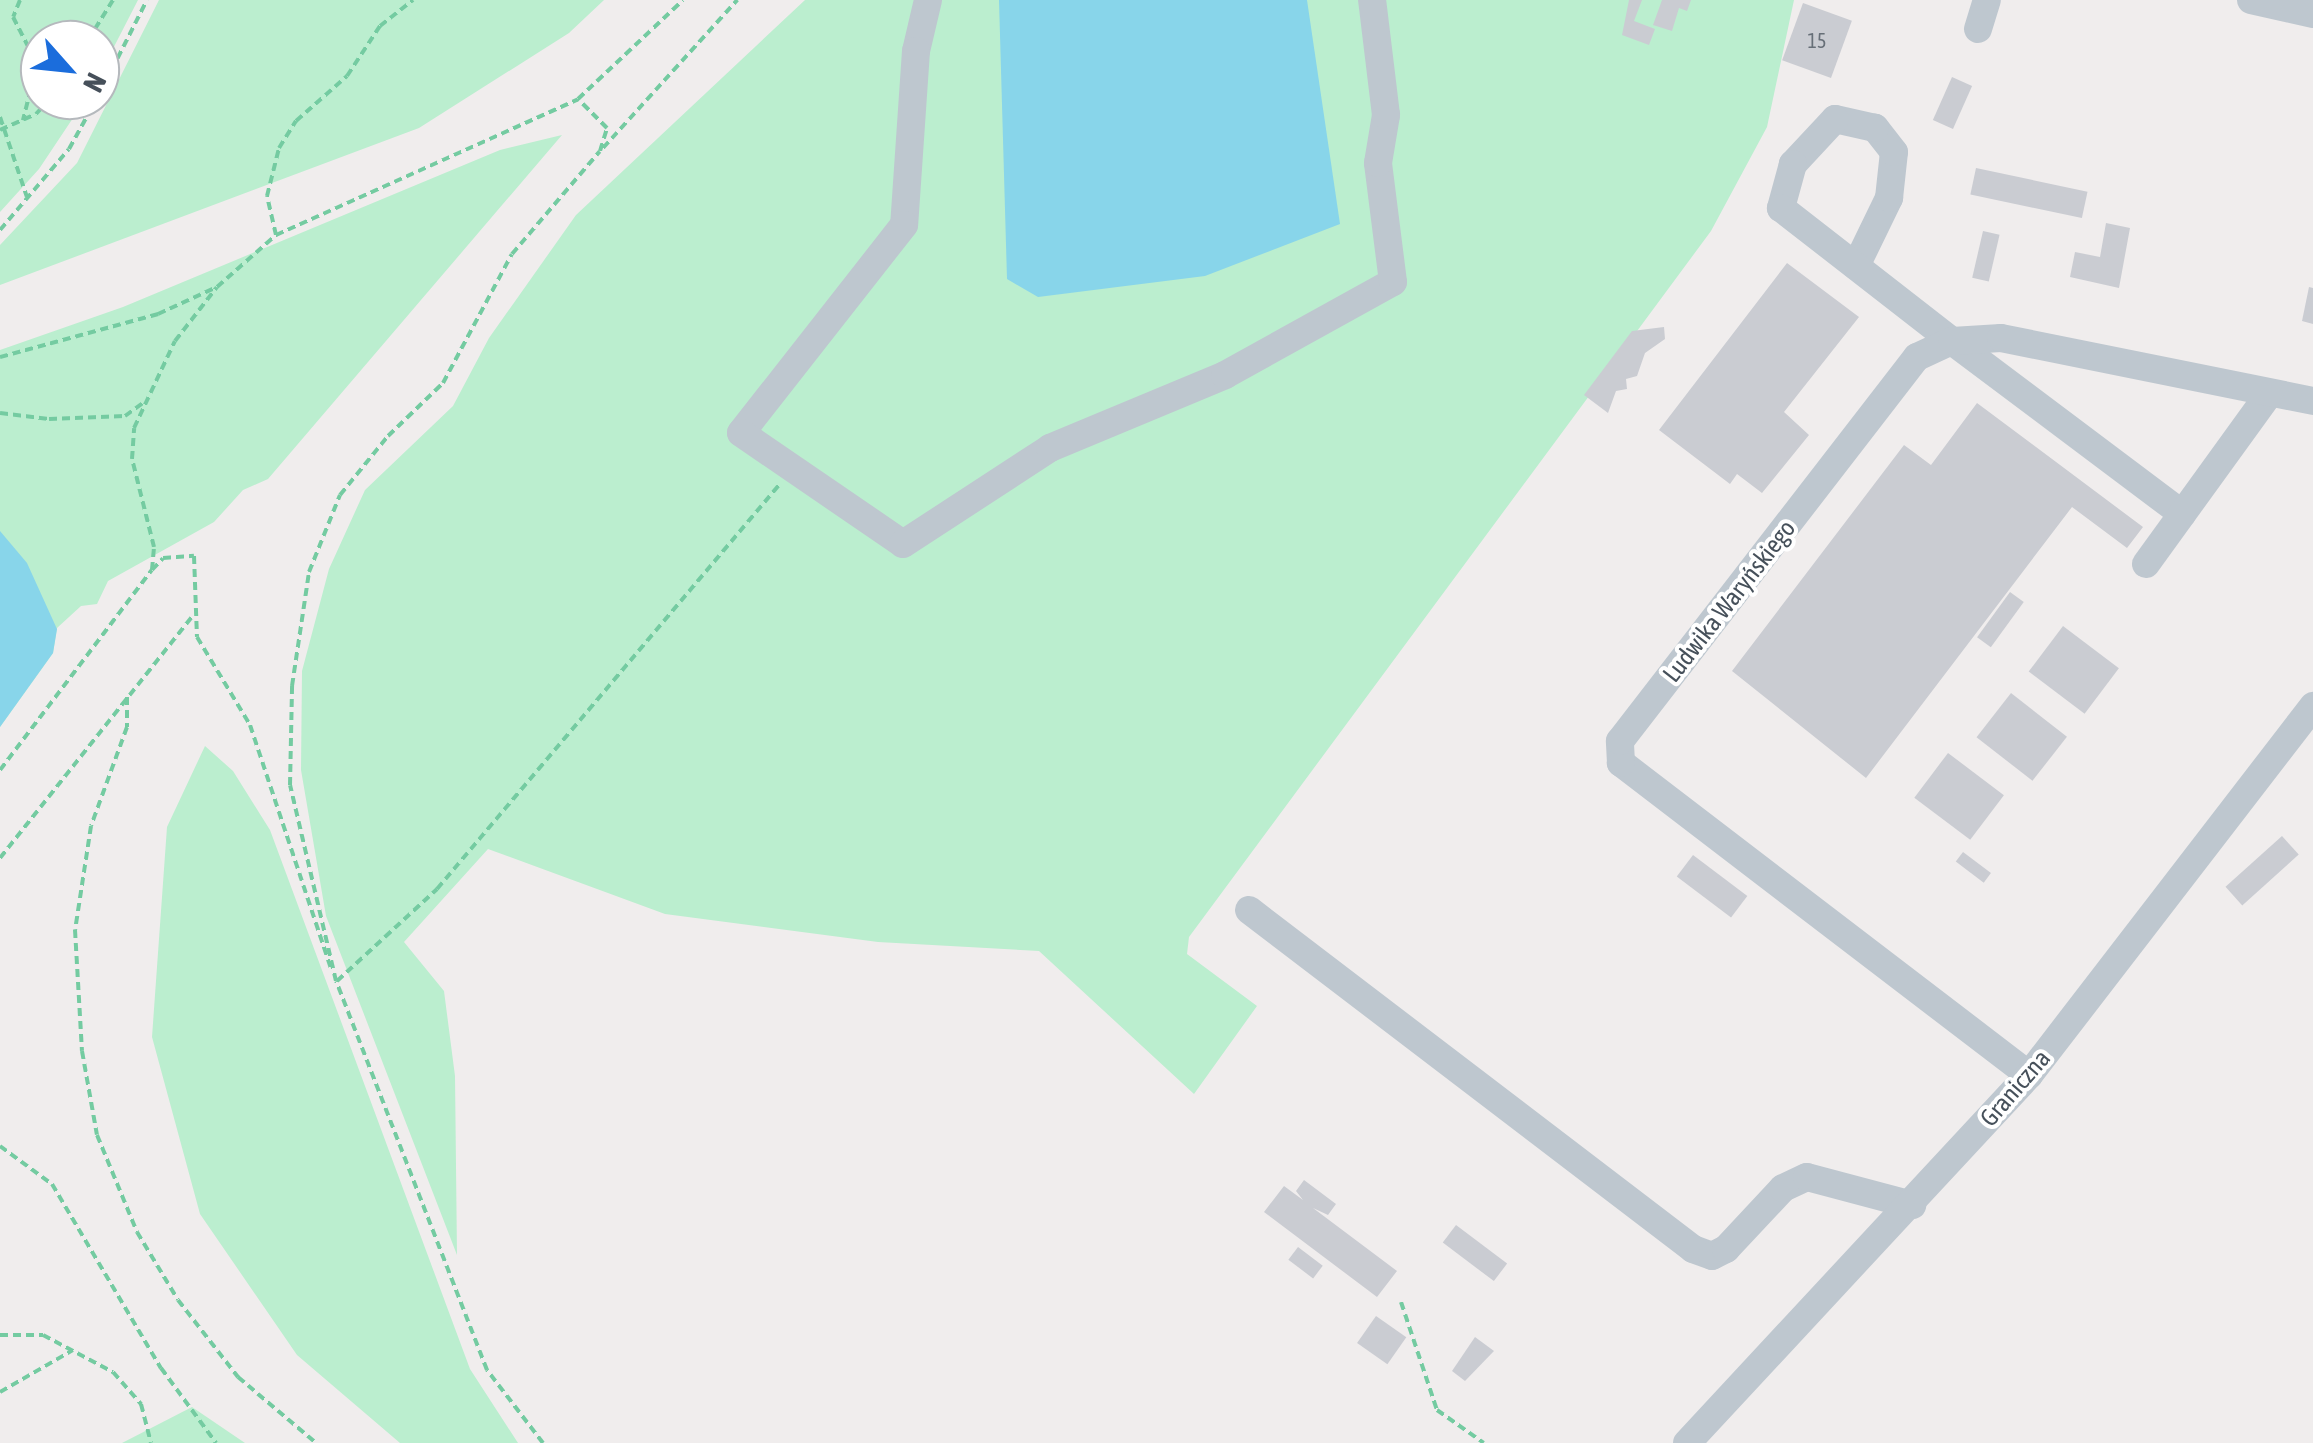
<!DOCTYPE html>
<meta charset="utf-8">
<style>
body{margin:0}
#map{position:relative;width:2313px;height:1443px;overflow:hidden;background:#f0eded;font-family:"Asap Condensed",sans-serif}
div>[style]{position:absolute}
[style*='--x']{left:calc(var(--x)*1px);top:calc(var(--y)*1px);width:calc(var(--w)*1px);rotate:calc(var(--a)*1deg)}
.green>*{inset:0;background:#bbeecf}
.water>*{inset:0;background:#88d5ea}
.building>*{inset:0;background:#caccd2;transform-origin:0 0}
.path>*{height:4px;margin-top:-2px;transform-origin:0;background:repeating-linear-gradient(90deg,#74cba1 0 8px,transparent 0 13px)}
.minor>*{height:28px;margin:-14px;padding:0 14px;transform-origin:14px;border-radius:14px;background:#bec7cf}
span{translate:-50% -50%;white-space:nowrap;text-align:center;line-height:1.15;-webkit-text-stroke:8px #fff;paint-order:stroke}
.number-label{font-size:20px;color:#676f78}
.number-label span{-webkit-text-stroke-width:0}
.street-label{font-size:25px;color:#46505a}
.north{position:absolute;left:20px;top:20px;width:100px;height:100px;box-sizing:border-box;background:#fff;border:2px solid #b5b9bd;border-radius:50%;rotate:117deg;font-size:28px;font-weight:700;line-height:40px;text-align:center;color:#46505a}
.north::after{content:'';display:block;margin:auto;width:35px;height:45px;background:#1b6ddc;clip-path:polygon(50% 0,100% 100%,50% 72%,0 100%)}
</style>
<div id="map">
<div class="green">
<i style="clip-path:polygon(0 0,138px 0,100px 74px,100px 40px,40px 40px,40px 100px,85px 100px,39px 169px,0 212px)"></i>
<i style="clip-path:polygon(159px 0,604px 0,569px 33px,419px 128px,0 285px,0 245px,77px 163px)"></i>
<i style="clip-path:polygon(805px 0,1794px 0,1767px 127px,1711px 231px,1189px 937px,1187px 954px,1257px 1006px,1194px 1094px,1039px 951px,878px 942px,665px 914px,488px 849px,404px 942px,444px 991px,455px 1076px,457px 1255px,326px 916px,301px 770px,302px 671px,329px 569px,365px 490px,453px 406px,489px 338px,576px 215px)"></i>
<i style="clip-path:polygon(562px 135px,268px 479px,243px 490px,214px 522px,108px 581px,97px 604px,81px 606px,57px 628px,53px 653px,0 727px,0 350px,123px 307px,500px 150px)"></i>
<i style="clip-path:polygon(205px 746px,233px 771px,270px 830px,470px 1369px,518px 1443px,400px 1443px,297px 1355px,200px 1214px,152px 1037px,167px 827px)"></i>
<i style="clip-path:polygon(192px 1407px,245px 1443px,122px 1443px)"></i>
</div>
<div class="water">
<i style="clip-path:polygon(999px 0,1307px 0,1340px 224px,1205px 276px,1038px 297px,1007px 279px)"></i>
<i style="clip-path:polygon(0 531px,27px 563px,57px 629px,53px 653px,0 727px)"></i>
</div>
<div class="building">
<i style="clip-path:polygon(1629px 0,1642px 0,1634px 21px,1655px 29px,1649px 45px,1622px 35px)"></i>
<i style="clip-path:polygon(1662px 0,1691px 0,1687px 11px,1679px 8px,1672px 31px,1653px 25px)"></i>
<i style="left:1803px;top:3px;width:52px;height:61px;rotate:20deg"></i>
<i style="left:1952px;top:77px;width:22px;height:47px;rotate:24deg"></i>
<i style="left:1976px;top:168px;width:114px;height:27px;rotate:12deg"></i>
<i style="clip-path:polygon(2106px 223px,2130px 228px,2119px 288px,2070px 277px,2075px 252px,2100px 257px)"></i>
<i style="left:1983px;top:231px;width:17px;height:48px;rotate:13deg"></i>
<i style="clip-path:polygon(1787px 263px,1859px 317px,1784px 412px,1809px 435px,1762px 493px,1737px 474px,1730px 484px,1659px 430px)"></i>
<i style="clip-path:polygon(2309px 287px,2313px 288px,2313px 324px,2302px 321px)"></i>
<i style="clip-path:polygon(1664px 327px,1665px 339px,1645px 353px,1637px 376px,1626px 379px,1627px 389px,1616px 391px,1608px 413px,1584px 395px,1632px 331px)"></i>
<i style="clip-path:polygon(1977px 403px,2143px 527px,2127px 548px,2072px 507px,1866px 778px,1732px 671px,1904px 445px,1931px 465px)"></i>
<i style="left:2010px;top:592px;width:17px;height:56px;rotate:36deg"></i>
<i style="left:2063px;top:626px;width:70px;height:57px;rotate:37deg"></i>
<i style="left:2011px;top:693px;width:71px;height:56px;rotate:38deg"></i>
<i style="left:1948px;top:753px;width:70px;height:56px;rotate:37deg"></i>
<i style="left:2282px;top:836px;width:25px;height:76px;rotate:48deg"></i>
<i style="left:1963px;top:852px;width:35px;height:12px;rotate:37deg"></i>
<i style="left:1693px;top:855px;width:68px;height:27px;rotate:37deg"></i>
<i style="clip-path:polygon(1304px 1180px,1336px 1204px,1328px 1215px,1313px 1208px,1397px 1271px,1377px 1297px,1264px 1212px,1284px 1186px,1303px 1200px,1296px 1191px)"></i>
<i style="left:1456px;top:1225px;width:64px;height:22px;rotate:37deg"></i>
<i style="left:1298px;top:1247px;width:31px;height:16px;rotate:37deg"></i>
<i style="left:1376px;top:1316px;width:37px;height:33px;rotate:35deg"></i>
<i style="clip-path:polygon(1475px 1337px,1494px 1351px,1465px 1381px,1452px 1371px)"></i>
</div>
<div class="path">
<i style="--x:20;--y:0;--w:18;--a:112"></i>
<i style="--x:13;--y:17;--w:53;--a:62.9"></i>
<i style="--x:37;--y:64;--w:58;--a:104"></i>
<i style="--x:88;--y:40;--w:47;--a:-58"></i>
<i style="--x:100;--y:93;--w:104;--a:-63.2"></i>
<i style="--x:0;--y:117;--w:84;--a:71.4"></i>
<i style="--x:0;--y:130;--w:39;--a:-24"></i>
<i style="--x:36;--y:114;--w:19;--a:-47"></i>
<i style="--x:603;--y:148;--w:200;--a:-47.8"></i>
<i style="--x:0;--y:230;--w:106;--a:-49.6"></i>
<i style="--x:69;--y:149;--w:56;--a:-61.1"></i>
<i style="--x:276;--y:235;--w:331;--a:-24.2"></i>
<i style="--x:578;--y:99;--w:144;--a:-43.3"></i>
<i style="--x:0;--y:357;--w:164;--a:-15.2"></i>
<i style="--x:158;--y:314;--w:65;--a:-24.6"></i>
<i style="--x:0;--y:413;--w:49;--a:7"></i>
<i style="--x:49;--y:419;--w:76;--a:-2.3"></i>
<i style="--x:125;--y:416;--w:24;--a:-36"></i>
<i style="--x:152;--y:570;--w:16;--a:-47"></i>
<i style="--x:163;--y:558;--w:31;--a:-4"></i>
<i style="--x:194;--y:556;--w:81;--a:87.9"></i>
<i style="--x:197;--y:637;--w:103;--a:58.9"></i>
<i style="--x:250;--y:725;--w:257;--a:71.6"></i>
<i style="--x:127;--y:697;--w:30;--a:90"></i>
<i style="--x:127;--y:727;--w:105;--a:110"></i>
<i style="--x:91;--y:826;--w:105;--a:98.7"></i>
<i style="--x:75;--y:930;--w:121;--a:86.7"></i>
<i style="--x:82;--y:1051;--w:85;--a:79.9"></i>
<i style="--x:97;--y:1135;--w:105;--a:67.6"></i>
<i style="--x:137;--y:1232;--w:79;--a:58.9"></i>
<i style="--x:178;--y:1300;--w:98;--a:52.1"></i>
<i style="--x:238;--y:1377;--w:102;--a:40.2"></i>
<i style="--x:0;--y:770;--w:251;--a:-52.8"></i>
<i style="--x:152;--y:570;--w:23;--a:-85"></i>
<i style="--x:154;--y:547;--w:91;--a:-104"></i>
<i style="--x:132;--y:459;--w:31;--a:-86"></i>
<i style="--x:134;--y:428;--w:96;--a:-64.8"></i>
<i style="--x:175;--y:341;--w:68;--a:-52.1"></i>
<i style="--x:217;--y:287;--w:79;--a:-41.4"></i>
<i style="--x:276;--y:235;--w:40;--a:-103"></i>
<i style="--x:267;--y:196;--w:49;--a:-76"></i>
<i style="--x:279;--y:148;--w:32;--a:-58"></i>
<i style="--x:296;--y:121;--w:68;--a:-41.4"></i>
<i style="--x:347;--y:76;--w:60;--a:-56.6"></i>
<i style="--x:380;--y:26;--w:42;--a:-38.2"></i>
<i style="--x:0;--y:858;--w:310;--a:-51.5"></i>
<i style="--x:337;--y:981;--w:136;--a:-42.6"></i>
<i style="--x:437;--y:889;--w:529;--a:-49.75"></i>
<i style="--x:0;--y:1146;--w:64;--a:36.2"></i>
<i style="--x:52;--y:1184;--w:214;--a:59.4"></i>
<i style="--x:161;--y:1368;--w:93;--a:53.7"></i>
<i style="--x:1401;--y:1302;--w:114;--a:71.6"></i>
<i style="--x:1437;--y:1410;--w:57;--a:35.1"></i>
<i style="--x:0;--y:1335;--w:43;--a:0"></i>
<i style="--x:43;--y:1335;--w:79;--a:27.9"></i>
<i style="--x:113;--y:1372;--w:43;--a:48.8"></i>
<i style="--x:141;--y:1404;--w:40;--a:75.6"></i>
<i style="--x:0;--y:1392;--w:84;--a:-29.9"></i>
<i style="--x:543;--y:1443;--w:92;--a:-127.5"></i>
<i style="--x:487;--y:1370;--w:417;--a:-111.2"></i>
<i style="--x:336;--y:981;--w:201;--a:-103.2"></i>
<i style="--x:290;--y:785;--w:99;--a:-88.8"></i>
<i style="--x:292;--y:686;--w:115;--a:-81.5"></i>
<i style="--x:309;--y:572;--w:83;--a:-68.1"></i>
<i style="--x:340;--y:495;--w:76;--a:-50.9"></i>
<i style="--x:388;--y:436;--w:76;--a:-43.9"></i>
<i style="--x:443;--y:383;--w:146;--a:-61.9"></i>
<i style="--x:512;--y:254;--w:135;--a:-49.5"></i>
<i style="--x:600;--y:151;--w:24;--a:-73"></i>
<i style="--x:607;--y:128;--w:41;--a:-135"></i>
</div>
<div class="minor">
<i style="--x:928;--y:0;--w:52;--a:103.2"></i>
<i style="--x:916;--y:51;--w:174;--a:93.9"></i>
<i style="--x:904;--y:225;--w:264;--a:128.1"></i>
<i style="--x:741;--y:433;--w:196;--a:34.4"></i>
<i style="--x:903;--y:544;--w:176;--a:-33.1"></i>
<i style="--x:1050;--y:448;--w:190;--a:-22.6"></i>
<i style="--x:1225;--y:375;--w:192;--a:-29"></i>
<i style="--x:1393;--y:282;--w:120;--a:-97.2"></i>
<i style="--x:1378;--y:163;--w:49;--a:-80.5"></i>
<i style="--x:1386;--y:115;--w:116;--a:-96.9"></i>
<i style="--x:2251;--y:0;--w:64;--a:12.7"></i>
<i style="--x:1978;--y:29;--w:30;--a:-73"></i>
<i style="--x:1856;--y:266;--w:76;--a:-64.1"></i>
<i style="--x:1889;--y:198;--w:46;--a:-83.8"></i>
<i style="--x:1894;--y:152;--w:31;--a:-128"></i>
<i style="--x:1875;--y:128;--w:41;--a:-167.3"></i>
<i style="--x:1835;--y:119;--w:62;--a:133"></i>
<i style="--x:1793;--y:164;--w:46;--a:105.3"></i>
<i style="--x:1781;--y:208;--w:217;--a:37.9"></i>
<i style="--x:1952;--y:341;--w:288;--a:36.9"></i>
<i style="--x:2146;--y:564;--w:211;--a:-54.1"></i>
<i style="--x:1249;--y:910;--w:559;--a:37.36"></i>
<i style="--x:1693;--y:1249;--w:20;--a:20"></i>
<i style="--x:1712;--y:1256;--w:16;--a:-27"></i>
<i style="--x:1726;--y:1249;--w:83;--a:-46.9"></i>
<i style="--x:1783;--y:1188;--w:26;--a:-25"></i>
<i style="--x:1807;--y:1177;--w:109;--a:14.9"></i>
<i style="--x:2029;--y:1075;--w:514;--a:-142.59"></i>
<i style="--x:1621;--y:763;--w:22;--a:-93"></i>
<i style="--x:1620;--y:741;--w:485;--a:-52.3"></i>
<i style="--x:1917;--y:357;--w:38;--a:-25"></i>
<i style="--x:1952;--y:341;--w:49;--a:-3.5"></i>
<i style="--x:2001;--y:338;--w:318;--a:11.4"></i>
<i style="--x:1687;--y:1443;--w:502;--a:-47.1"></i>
<i style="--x:2029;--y:1075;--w:466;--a:-52.4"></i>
</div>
<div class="number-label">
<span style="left:1817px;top:40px">15</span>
</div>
<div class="street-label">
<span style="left:1729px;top:601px;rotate:-52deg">Ludwika Waryńskiego</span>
<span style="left:2015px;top:1088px;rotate:-49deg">Graniczna</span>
</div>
<div class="north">N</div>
</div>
